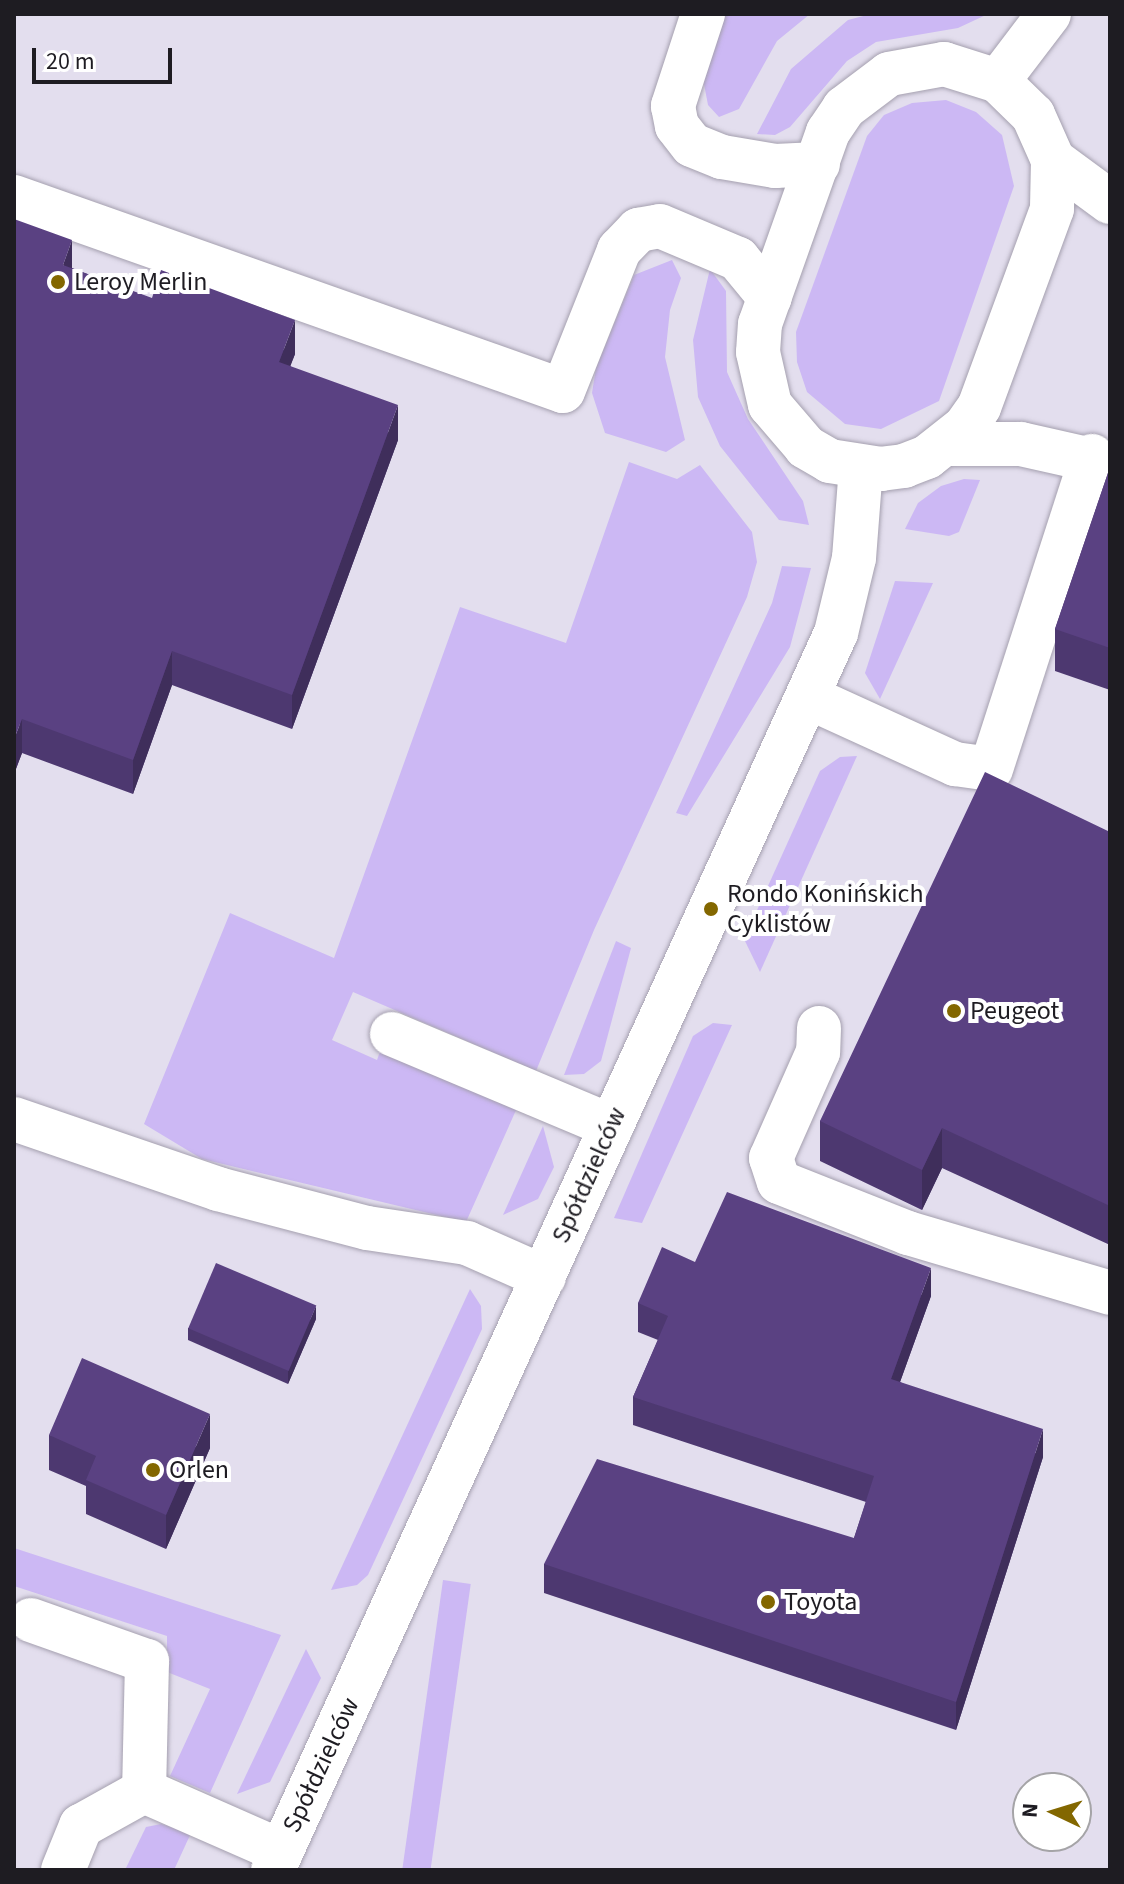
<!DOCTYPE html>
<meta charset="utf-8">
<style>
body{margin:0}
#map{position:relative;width:1124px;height:1884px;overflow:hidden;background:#e3deee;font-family:"Source Sans 3",sans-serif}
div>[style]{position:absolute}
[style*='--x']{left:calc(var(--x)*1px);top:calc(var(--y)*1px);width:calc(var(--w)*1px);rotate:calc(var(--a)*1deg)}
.green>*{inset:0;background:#ccb8f4;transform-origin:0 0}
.roads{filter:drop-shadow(0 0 2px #a5a0af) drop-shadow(0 0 2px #a5a0af)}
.minor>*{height:44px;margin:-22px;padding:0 22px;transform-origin:22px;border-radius:22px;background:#fff}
.wall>*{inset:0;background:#4d3870}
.shaded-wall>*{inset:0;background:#3f2e5b}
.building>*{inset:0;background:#5a4182;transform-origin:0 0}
.dots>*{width:22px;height:22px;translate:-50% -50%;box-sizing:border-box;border:4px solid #fff;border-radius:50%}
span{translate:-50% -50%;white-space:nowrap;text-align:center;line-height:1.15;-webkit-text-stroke:8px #fff;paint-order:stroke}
.poi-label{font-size:26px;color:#1e1c22}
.left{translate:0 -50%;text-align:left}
.street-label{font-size:26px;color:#1e1c22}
.frame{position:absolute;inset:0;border:16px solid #1e1c22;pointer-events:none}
.north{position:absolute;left:1012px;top:1772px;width:80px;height:80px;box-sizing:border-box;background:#fff;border:2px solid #a5a4a7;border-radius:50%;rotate:274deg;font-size:22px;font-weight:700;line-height:32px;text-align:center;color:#1e1c22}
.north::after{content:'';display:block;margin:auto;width:28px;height:36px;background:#836700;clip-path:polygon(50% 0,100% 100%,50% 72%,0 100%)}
.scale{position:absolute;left:32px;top:48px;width:140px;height:36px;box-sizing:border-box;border:4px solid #1e1c22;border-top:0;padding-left:10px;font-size:24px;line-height:28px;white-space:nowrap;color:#1e1c22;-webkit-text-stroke:6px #fff;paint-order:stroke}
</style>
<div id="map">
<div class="green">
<i style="clip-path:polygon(721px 14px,810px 14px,777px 41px,739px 109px,719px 117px,708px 105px,703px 79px)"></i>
<i style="clip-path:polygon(871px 14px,988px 14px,958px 28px,876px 42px,847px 61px,790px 127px,775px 135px,757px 134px,791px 69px,848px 20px)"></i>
<i style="clip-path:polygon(946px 100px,976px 112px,1002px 135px,1014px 186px,939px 401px,881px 429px,845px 424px,807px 392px,797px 362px,796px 332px,867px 136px,884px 115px,912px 103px)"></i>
<i style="clip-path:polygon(672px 260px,681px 278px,670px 310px,665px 357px,685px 440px,666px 452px,605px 433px,592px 393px,596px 368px,634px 275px)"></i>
<i style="clip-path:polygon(710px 269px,726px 291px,727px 372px,748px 419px,803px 501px,809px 525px,779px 520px,720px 446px,698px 397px,693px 340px)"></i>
<i style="clip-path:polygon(629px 462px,677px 479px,700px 465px,752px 532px,757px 562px,747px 597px,594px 930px,536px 1071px,353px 992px,332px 1040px,377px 1060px,381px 1049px,517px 1108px,466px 1222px,202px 1159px,144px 1124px,230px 913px,334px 958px,460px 607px,566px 643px)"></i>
<i style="clip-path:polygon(964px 479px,980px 480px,959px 532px,949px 536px,905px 529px,918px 503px,941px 486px)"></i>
<i style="clip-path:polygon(782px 566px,811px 568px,790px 647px,687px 816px,676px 813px,772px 603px)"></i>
<i style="clip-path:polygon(895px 581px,933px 583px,880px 699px,865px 673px)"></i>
<i style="clip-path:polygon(857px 756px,760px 972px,744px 939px,820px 771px,840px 757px)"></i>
<i style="clip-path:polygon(616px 941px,631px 948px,601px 1061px,584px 1074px,564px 1075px)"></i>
<i style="clip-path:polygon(713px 1023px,732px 1025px,642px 1223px,614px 1218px,693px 1036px)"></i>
<i style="clip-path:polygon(543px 1126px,554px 1167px,538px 1199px,503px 1215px)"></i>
<i style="clip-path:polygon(470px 1289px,481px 1306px,482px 1329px,368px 1575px,357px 1585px,331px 1590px)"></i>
<i style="clip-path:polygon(14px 1548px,281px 1635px,210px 1793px,170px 1776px,210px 1689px,167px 1672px,167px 1636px,14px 1586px)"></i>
<i style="left:443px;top:1580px;width:28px;height:300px;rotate:8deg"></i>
<i style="clip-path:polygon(306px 1649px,321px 1678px,270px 1782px,237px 1794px)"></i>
<i style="clip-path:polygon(161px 1824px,191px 1833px,174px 1870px,125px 1870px,146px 1827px)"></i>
</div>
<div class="roads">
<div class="minor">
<i style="--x:703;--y:14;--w:97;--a:108.1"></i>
<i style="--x:673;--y:106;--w:20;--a:79"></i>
<i style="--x:677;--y:126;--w:24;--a:52"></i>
<i style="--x:692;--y:145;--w:32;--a:22"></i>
<i style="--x:722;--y:157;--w:54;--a:9.6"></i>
<i style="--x:775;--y:166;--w:43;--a:-2.7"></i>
<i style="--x:944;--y:64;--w:57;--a:17.5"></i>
<i style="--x:998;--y:81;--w:49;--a:44.2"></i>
<i style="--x:1033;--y:115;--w:49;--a:66"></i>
<i style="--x:1053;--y:160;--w:49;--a:91.2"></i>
<i style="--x:1052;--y:209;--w:211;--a:110.2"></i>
<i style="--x:979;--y:407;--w:24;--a:125"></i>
<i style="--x:965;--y:427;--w:48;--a:141.7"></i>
<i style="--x:927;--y:457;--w:25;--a:159"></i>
<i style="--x:904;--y:466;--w:23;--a:173"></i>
<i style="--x:881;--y:469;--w:52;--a:-171.1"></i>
<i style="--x:830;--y:461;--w:28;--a:-150"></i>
<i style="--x:806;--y:447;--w:55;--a:-130.6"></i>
<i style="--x:770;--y:405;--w:54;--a:-102.8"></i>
<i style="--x:758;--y:352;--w:28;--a:-86"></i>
<i style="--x:760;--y:324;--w:204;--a:-70.5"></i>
<i style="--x:828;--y:132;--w:29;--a:-56"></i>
<i style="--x:844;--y:108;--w:56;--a:-37.1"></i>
<i style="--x:889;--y:74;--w:56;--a:-10.3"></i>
<i style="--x:998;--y:81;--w:84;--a:-52.7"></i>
<i style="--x:1053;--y:160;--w:71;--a:36.4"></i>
<i style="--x:14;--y:197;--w:582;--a:19.46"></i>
<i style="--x:563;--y:391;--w:152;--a:-68.3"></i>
<i style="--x:619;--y:250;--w:28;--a:-46"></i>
<i style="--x:638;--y:230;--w:22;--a:-10"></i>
<i style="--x:660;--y:226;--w:85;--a:22.9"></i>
<i style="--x:738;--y:259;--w:50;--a:50.6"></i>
<i style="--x:948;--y:444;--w:73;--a:0"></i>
<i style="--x:1021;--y:444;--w:91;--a:12.7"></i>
<i style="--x:808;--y:697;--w:162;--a:24.5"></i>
<i style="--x:955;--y:764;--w:36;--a:8"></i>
<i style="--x:991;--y:769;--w:329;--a:-72.1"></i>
<i style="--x:819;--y:1028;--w:24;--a:92"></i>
<i style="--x:818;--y:1052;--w:116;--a:113.9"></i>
<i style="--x:771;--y:1158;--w:25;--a:72"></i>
<i style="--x:779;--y:1182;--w:139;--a:21.6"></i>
<i style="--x:908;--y:1233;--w:211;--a:16.5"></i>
<i style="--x:392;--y:1034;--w:238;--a:22.8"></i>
<i style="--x:14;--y:1119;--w:216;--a:18.9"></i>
<i style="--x:218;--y:1189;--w:154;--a:14.7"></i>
<i style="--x:367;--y:1228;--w:101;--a:8.5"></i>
<i style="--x:467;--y:1243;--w:84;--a:23.8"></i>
<i style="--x:31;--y:1620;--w:123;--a:19.5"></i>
<i style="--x:147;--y:1661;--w:130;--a:91.3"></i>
<i style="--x:63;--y:1870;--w:48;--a:-67.8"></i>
<i style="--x:81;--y:1826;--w:72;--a:-29.1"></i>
<i style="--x:144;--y:1791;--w:150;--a:23.7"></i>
<i style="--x:273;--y:1870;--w:1359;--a:-65.53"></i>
<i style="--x:836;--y:633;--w:77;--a:-76.5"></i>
<i style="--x:854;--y:558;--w:90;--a:-85.6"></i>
</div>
</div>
<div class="wall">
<i style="clip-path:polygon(72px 268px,295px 354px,290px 366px,398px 440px,292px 729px,172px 685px,133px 794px,22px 753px,14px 774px)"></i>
<i style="clip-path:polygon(1110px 467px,1110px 690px,1055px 671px,1055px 629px)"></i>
<i style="clip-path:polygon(1110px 832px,1110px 1245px,942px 1168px,922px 1210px,820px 1161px,820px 1121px)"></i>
<i style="clip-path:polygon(695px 1262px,931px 1296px,900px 1382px,1043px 1457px,956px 1730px,544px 1593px,544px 1564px,854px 1538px,866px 1502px,633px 1425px,633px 1397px,658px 1340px,638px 1332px,638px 1303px)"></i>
<i style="clip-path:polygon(316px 1319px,288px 1384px,188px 1340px,188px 1328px)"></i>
<i style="clip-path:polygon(49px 1435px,210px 1448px,166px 1549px,86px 1514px,86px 1486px,49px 1470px)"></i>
</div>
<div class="shaded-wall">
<i style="clip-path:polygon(72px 240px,72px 274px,63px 265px)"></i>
<i style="clip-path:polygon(295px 320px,295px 354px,279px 396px,279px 362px)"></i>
<i style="clip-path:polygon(398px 405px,398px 440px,292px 729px,292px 695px)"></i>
<i style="clip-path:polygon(172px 651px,172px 685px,133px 794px,133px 760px)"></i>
<i style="clip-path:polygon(22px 719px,22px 753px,14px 774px,14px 739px)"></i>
<i style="clip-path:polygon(942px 1128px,942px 1168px,922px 1210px,922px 1170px)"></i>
<i style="clip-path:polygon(931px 1268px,931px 1296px,891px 1407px,891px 1379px)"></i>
<i style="clip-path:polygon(316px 1306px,316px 1319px,288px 1384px,288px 1371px)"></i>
<i style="clip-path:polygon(210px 1414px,210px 1448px,166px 1549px,166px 1515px)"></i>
<i style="clip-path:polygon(1043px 1429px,1043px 1457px,956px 1730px,956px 1702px)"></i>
<i style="clip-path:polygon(16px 1558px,16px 1592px,14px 1598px,14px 1564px)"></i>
</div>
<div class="building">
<i style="clip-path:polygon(14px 219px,72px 240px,63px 265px,152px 298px,161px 270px,295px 320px,279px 362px,398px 405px,292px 695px,172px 651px,133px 760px,22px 719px,14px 739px)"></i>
<i style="clip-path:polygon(1110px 467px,1110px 648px,1055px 629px)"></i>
<i style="clip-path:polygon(985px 772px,1110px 832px,1110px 1206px,942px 1128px,922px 1170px,820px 1121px)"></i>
<i style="clip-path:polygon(727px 1192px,931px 1268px,891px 1379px,1043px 1429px,956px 1702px,544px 1564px,597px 1459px,854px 1538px,874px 1476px,633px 1397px,668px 1316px,638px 1303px,662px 1247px,695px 1262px)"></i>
<i style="left:216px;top:1263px;width:109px;height:71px;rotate:23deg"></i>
<i style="clip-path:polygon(82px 1358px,210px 1414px,166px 1515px,86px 1480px,96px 1456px,49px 1435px)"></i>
</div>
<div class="dots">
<i style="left:58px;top:282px;background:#836700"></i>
<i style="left:711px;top:909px;background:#836700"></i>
<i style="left:954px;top:1011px;background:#836700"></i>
<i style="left:153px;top:1470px;background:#836700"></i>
<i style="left:768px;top:1602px;background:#836700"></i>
</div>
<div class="poi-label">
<span class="left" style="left:74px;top:282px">Leroy Merlin</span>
<span class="left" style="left:727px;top:909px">Rondo Konińskich<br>Cyklistów</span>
<span class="left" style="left:970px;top:1011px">Peugeot</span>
<span class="left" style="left:169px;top:1470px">Orlen</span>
<span class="left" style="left:784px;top:1602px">Toyota</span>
</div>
<div class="street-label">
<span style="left:589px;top:1175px;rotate:-66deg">Spółdzielców</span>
<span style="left:321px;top:1765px;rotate:-65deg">Spółdzielców</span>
</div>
<div class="frame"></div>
<div class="north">N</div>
<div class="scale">20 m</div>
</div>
